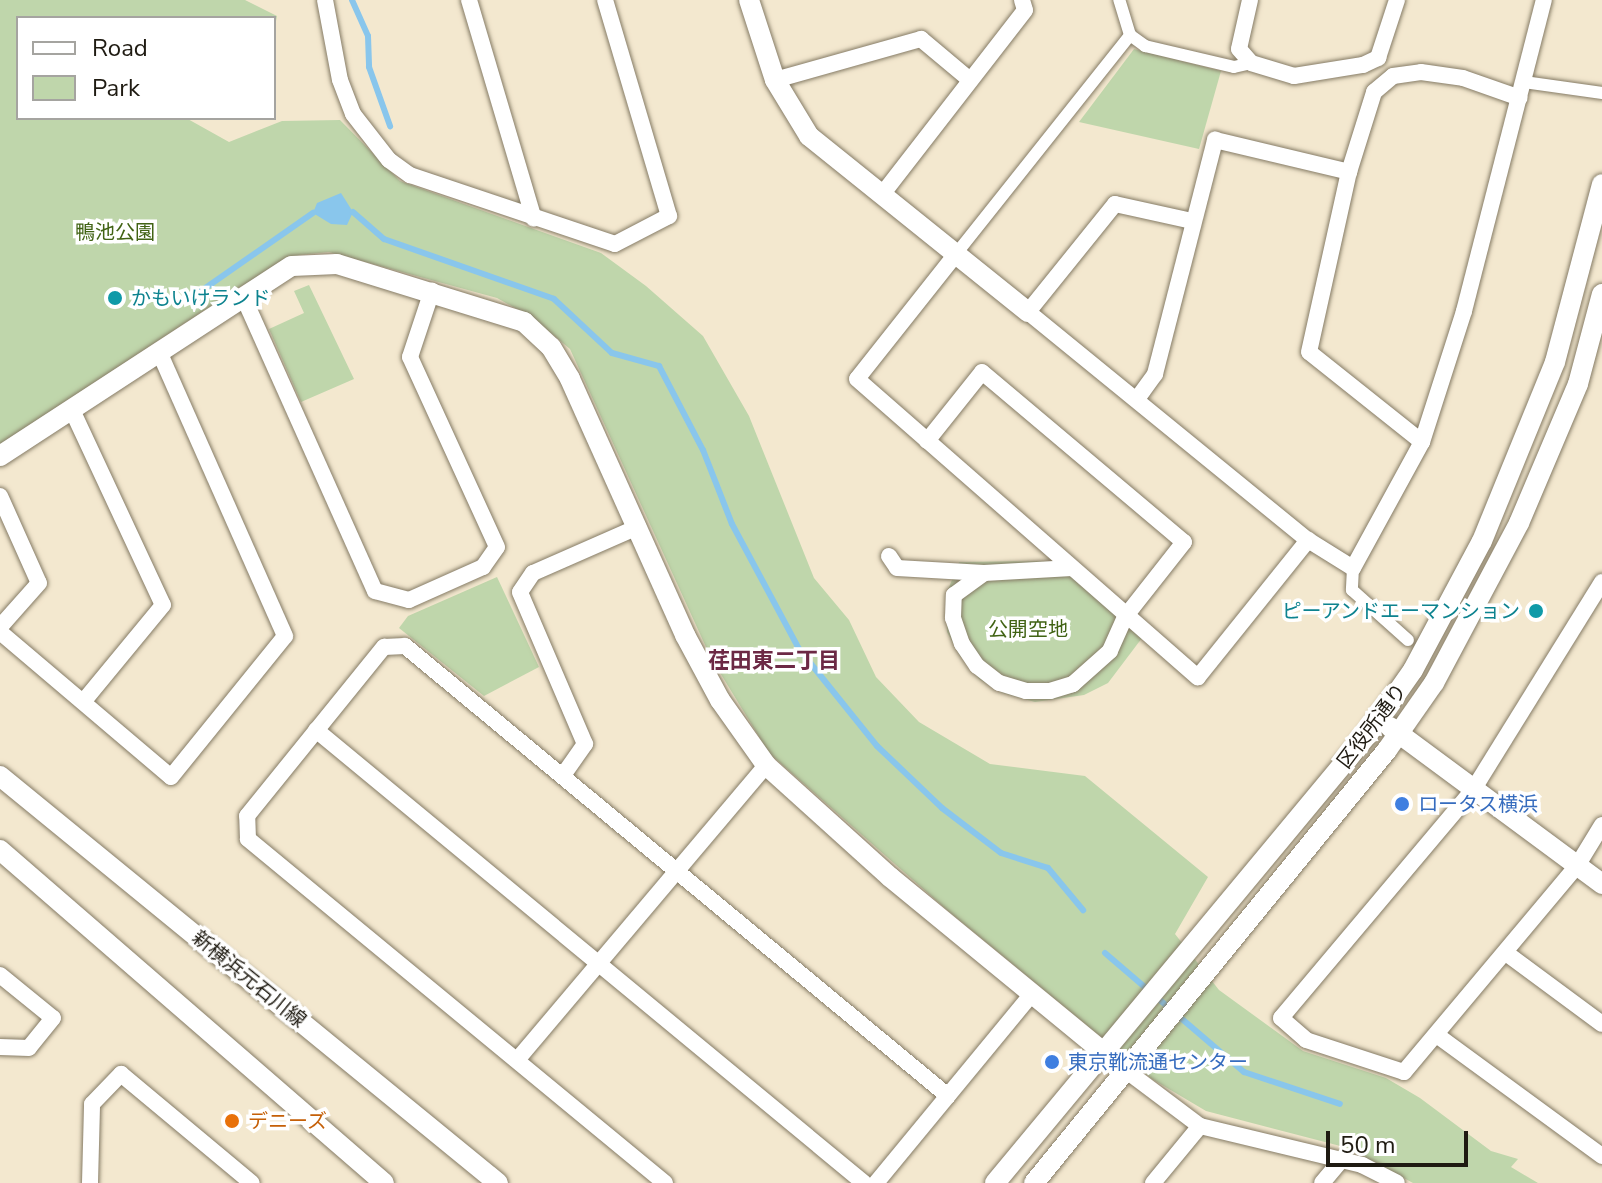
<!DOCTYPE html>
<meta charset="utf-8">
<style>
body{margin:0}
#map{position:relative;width:1602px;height:1183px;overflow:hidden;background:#f3e8cf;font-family:"Nunito Sans","Noto Sans JP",sans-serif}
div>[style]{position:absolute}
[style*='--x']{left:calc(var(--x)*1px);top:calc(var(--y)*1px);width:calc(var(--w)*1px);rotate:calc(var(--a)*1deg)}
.green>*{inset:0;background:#bfd6ab}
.water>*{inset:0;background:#89c6ec}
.stream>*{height:6px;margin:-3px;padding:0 3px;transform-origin:3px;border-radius:3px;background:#89c6ec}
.roads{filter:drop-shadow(0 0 2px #857b65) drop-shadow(0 0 2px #857b65)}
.pedestrian>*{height:12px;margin:-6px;padding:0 6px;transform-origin:6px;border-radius:6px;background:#fff}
.minor>*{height:16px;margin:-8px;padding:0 8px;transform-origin:8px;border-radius:8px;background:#fff}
.tertiary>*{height:20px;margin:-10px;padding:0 10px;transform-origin:10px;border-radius:10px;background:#fff}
.dots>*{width:22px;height:22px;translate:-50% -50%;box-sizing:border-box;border:4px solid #fff;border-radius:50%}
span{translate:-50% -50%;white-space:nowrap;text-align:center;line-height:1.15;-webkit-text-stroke:7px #fff;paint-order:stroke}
.park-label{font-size:20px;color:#416314}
.culture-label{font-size:20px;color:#0d838f}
.left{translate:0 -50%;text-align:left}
.right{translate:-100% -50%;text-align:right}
.street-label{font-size:20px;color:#1f1b12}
.shop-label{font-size:20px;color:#366cbe}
.food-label{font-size:20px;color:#c56008}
.neighbourhood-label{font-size:22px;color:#6c2945;font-weight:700}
.legend{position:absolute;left:16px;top:16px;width:260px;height:104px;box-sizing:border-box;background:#fff;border:2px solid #a5a4a0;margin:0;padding:10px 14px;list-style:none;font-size:24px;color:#1f1b12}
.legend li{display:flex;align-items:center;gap:16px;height:40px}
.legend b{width:40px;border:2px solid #a5a4a0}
.scale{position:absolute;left:1326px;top:1131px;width:142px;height:36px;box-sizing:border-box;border:4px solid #1f1b12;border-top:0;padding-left:10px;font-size:24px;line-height:28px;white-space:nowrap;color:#1f1b12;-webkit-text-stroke:6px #fff;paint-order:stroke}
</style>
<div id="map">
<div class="green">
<i style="clip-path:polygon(0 0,245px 0,277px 16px,274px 31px,274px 18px,18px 18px,18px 118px,186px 118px,229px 142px,282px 121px,340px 120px,400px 181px,601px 253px,646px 286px,703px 336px,749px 416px,814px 578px,849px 620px,876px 677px,919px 722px,990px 764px,1085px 776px,1208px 877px,1175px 934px,1219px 990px,1303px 1051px,1386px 1078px,1420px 1098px,1491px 1151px,1518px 1159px,1511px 1167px,1538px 1183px,1413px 1183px,1348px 1148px,1206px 1111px,1152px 1079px,947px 910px,769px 753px,711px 658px,570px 349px,533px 318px,497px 298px,329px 252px,299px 255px,238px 288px,0 445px)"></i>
<i style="clip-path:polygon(1134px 49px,1221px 71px,1199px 149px,1079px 122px)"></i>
<i style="clip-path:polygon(309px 285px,354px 379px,301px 402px,269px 329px,304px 313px,294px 291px)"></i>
<i style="clip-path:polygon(1053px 561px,1142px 638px,1108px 683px,1084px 695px,1035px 702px,1003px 693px,979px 679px,960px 656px,947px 632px,946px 595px,959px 562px)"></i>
<i style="clip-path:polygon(497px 577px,539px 667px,484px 696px,399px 628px,408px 616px)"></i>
</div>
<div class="water">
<i style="clip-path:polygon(341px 193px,353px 212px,347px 225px,331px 224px,313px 213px,317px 203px)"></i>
</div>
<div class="stream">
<i style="--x:352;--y:0;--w:39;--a:66"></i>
<i style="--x:368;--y:36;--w:31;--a:88"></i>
<i style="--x:369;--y:67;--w:63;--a:70.4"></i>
<i style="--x:353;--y:212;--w:41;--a:41.1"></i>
<i style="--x:384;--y:239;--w:180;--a:19.4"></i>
<i style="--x:554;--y:299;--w:79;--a:43"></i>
<i style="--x:612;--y:353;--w:49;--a:15.5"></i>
<i style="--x:659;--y:366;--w:95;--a:62.4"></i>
<i style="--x:703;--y:450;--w:79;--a:68.6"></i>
<i style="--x:732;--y:524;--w:142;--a:61.8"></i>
<i style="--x:799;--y:649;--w:124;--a:51.2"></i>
<i style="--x:877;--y:746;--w:90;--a:43.6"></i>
<i style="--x:942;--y:808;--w:74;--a:37.3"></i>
<i style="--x:1001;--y:853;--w:49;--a:17.7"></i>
<i style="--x:1048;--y:868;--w:55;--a:50.2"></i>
<i style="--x:191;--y:298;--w:149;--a:-34.9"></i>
<i style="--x:1105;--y:953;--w:183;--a:40.6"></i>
<i style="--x:1244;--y:1072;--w:101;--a:18.4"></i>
</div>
<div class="roads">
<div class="pedestrian">
<i style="--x:1130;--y:35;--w:19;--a:36"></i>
<i style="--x:1145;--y:46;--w:91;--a:13.3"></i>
<i style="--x:1234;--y:67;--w:17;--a:-13"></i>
<i style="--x:1524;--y:82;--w:79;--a:8"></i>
<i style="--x:956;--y:254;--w:280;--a:-51.5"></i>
<i style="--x:1130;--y:35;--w:37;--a:-107"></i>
<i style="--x:1353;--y:568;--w:22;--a:93"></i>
<i style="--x:1352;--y:590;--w:75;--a:41.8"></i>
</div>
<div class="minor">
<i style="--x:325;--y:0;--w:81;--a:79.4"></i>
<i style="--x:340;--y:80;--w:36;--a:69"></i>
<i style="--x:353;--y:114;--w:58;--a:52"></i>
<i style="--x:389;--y:160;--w:26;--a:36"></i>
<i style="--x:410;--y:175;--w:216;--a:18.6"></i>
<i style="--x:615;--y:244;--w:61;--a:-27.4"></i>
<i style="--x:669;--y:216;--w:225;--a:-106.5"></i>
<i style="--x:469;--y:0;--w:228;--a:73.5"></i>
<i style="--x:1250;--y:0;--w:50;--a:102.7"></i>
<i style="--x:1239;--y:49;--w:18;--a:49"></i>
<i style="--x:1251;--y:63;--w:45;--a:16.8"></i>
<i style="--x:1294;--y:76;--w:70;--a:-9.1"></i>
<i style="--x:1363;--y:65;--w:17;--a:-25"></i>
<i style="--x:1378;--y:58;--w:61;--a:-71.9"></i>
<i style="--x:775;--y:80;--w:152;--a:-15.7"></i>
<i style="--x:921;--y:39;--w:64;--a:39.9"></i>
<i style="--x:884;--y:192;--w:230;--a:-52.2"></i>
<i style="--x:1025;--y:10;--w:10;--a:-107"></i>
<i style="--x:1192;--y:221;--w:79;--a:-167.6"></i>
<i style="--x:1115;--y:204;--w:139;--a:128.9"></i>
<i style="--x:1028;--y:312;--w:361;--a:39.2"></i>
<i style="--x:1308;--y:540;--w:53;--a:31.9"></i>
<i style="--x:1353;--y:568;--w:144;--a:-61.3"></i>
<i style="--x:1422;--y:442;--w:138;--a:-72.2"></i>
<i style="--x:1464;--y:311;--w:321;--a:-75.6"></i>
<i style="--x:956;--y:254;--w:159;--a:128.4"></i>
<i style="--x:857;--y:379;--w:453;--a:41.2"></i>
<i style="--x:1198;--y:677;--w:176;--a:-51.2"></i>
<i style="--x:243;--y:296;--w:323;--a:65.9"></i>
<i style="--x:375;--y:591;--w:35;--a:15"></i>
<i style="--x:409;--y:600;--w:81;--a:-24"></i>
<i style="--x:483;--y:567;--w:24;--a:-55"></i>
<i style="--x:497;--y:547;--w:209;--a:-114.6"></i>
<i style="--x:410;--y:357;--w:70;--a:-71.6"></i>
<i style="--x:1137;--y:399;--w:31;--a:-54"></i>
<i style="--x:1155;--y:374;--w:242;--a:-75.6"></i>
<i style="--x:1215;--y:140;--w:138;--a:13.4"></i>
<i style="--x:72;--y:410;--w:215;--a:65"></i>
<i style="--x:163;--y:605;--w:124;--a:129.5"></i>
<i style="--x:927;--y:441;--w:88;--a:-51.4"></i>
<i style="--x:982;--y:372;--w:264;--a:40.1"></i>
<i style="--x:1184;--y:542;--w:95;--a:128.2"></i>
<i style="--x:1125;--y:617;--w:37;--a:114"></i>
<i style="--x:1110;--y:651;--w:50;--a:138.3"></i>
<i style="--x:1073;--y:684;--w:24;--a:163"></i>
<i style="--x:1050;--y:691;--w:24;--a:180"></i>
<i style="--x:1026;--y:691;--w:28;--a:-163"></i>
<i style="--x:999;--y:683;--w:28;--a:-142"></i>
<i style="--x:977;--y:666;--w:27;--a:-124"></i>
<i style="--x:962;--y:644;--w:28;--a:-109"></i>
<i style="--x:953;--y:618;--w:23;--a:-88"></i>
<i style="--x:954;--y:595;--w:37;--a:-36"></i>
<i style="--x:1422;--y:442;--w:144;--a:-141.5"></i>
<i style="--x:1309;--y:352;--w:184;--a:-77.5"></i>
<i style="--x:1349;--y:172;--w:84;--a:-72.6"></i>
<i style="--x:1374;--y:92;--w:25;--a:-40"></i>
<i style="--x:1393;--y:76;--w:28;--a:-8"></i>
<i style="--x:1421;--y:72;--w:42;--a:8.1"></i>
<i style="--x:1463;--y:78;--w:60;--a:19.3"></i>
<i style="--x:0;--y:496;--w:95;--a:65.9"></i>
<i style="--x:39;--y:583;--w:59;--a:131.6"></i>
<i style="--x:889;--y:556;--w:14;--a:56"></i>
<i style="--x:897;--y:568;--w:87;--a:3.3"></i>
<i style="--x:984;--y:573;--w:88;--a:-3.3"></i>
<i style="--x:1602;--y:582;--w:245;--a:121.8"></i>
<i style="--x:1473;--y:790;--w:298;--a:130.1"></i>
<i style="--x:1281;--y:1018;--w:33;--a:41"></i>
<i style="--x:1306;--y:1040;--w:103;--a:18.1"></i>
<i style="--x:1404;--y:1072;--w:269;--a:-50"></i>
<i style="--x:1577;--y:866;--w:48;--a:-58.6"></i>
<i style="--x:0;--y:632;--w:224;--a:40.3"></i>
<i style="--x:171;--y:777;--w:181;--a:-51"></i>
<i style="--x:285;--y:636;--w:311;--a:-113.9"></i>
<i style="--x:316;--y:730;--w:711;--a:39.58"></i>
<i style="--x:564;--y:774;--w:37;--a:-55"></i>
<i style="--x:585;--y:744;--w:165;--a:-113.2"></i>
<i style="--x:520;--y:592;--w:23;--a:-56"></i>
<i style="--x:533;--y:573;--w:115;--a:-23.7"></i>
<i style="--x:1506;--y:953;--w:119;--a:36.5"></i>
<i style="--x:0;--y:975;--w:68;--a:39.1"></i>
<i style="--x:53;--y:1018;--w:38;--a:129"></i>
<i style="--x:29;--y:1048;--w:29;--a:-178"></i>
<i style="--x:1438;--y:1036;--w:203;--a:36.2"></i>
<i style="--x:517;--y:1060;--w:386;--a:-49.8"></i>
<i style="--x:1124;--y:1069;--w:95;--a:36.9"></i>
<i style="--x:1200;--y:1126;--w:167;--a:13.5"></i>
<i style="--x:1362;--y:1165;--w:39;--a:27"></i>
<i style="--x:90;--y:1183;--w:79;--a:-88.5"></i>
<i style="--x:92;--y:1104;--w:42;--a:-46"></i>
<i style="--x:121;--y:1074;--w:170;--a:39.8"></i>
<i style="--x:665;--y:1183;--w:541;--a:-140.48"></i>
<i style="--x:248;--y:839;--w:23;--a:-92"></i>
<i style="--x:247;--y:816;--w:218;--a:-51"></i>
<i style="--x:384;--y:647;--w:21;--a:-3"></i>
<i style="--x:405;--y:646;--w:705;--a:39.65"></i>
<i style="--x:876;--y:1183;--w:245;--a:-50.5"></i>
<i style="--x:1153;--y:1183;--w:74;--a:-50.5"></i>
<i style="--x:1322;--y:1183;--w:30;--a:-50"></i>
</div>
<div class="tertiary">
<i style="--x:749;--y:0;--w:84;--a:72"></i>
<i style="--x:775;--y:80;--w:66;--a:58.7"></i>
<i style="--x:809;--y:136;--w:281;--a:38.8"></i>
<i style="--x:0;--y:456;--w:348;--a:-33.1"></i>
<i style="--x:292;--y:266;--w:45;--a:-2.5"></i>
<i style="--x:337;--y:264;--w:196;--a:17.2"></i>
<i style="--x:524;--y:322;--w:37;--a:43"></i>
<i style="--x:551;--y:347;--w:37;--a:59"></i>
<i style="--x:570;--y:379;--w:281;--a:65.8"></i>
<i style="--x:685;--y:635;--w:74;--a:61.7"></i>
<i style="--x:720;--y:700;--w:80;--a:54.7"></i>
<i style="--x:766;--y:765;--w:167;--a:42.1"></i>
<i style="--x:890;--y:877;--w:303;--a:39.4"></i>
<i style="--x:1390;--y:727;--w:264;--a:36.5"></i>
<i style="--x:0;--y:776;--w:643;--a:39.26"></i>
<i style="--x:0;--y:850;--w:508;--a:40.93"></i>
<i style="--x:995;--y:1183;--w:584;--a:-50.28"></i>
<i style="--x:1368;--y:734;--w:78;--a:-54.9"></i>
<i style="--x:1413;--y:670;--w:146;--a:-61.9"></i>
<i style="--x:1482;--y:541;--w:193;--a:-67.8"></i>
<i style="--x:1555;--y:362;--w:184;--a:-75.2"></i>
<i style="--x:1034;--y:1183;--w:559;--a:-50.81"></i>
<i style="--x:1387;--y:750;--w:82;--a:-55"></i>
<i style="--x:1434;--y:683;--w:181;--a:-62"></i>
<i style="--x:1519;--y:523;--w:151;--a:-67"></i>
<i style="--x:1578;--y:384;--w:93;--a:-75.1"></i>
</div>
</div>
<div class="dots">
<i style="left:115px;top:298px;background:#0f9aa8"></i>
<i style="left:1536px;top:611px;background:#0f9aa8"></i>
<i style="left:1402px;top:804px;background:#3f7fe0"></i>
<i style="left:1052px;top:1062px;background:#3f7fe0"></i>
<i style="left:232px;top:1121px;background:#e8710a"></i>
</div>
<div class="park-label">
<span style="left:115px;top:232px">鴨池公園</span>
<span style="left:1028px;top:629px">公開空地</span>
</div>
<div class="culture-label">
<span class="left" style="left:131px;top:298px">かもいけランド</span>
<span class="right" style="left:1520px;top:611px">ピーアンドエーマンション</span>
</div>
<div class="street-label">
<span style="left:1372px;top:726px;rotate:-53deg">区役所通り</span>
<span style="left:249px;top:979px;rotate:39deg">新横浜元石川線</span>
</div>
<div class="shop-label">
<span class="left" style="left:1418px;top:804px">ロータス横浜</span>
<span class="left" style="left:1068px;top:1062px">東京靴流通センター</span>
</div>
<div class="food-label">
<span class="left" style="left:248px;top:1121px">デニーズ</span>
</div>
<div class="neighbourhood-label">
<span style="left:774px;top:662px">荏田東二丁目</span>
</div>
<ul class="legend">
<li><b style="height:10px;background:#fff"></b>Road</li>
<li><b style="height:22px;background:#bfd6ab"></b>Park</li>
</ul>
<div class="scale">50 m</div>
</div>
